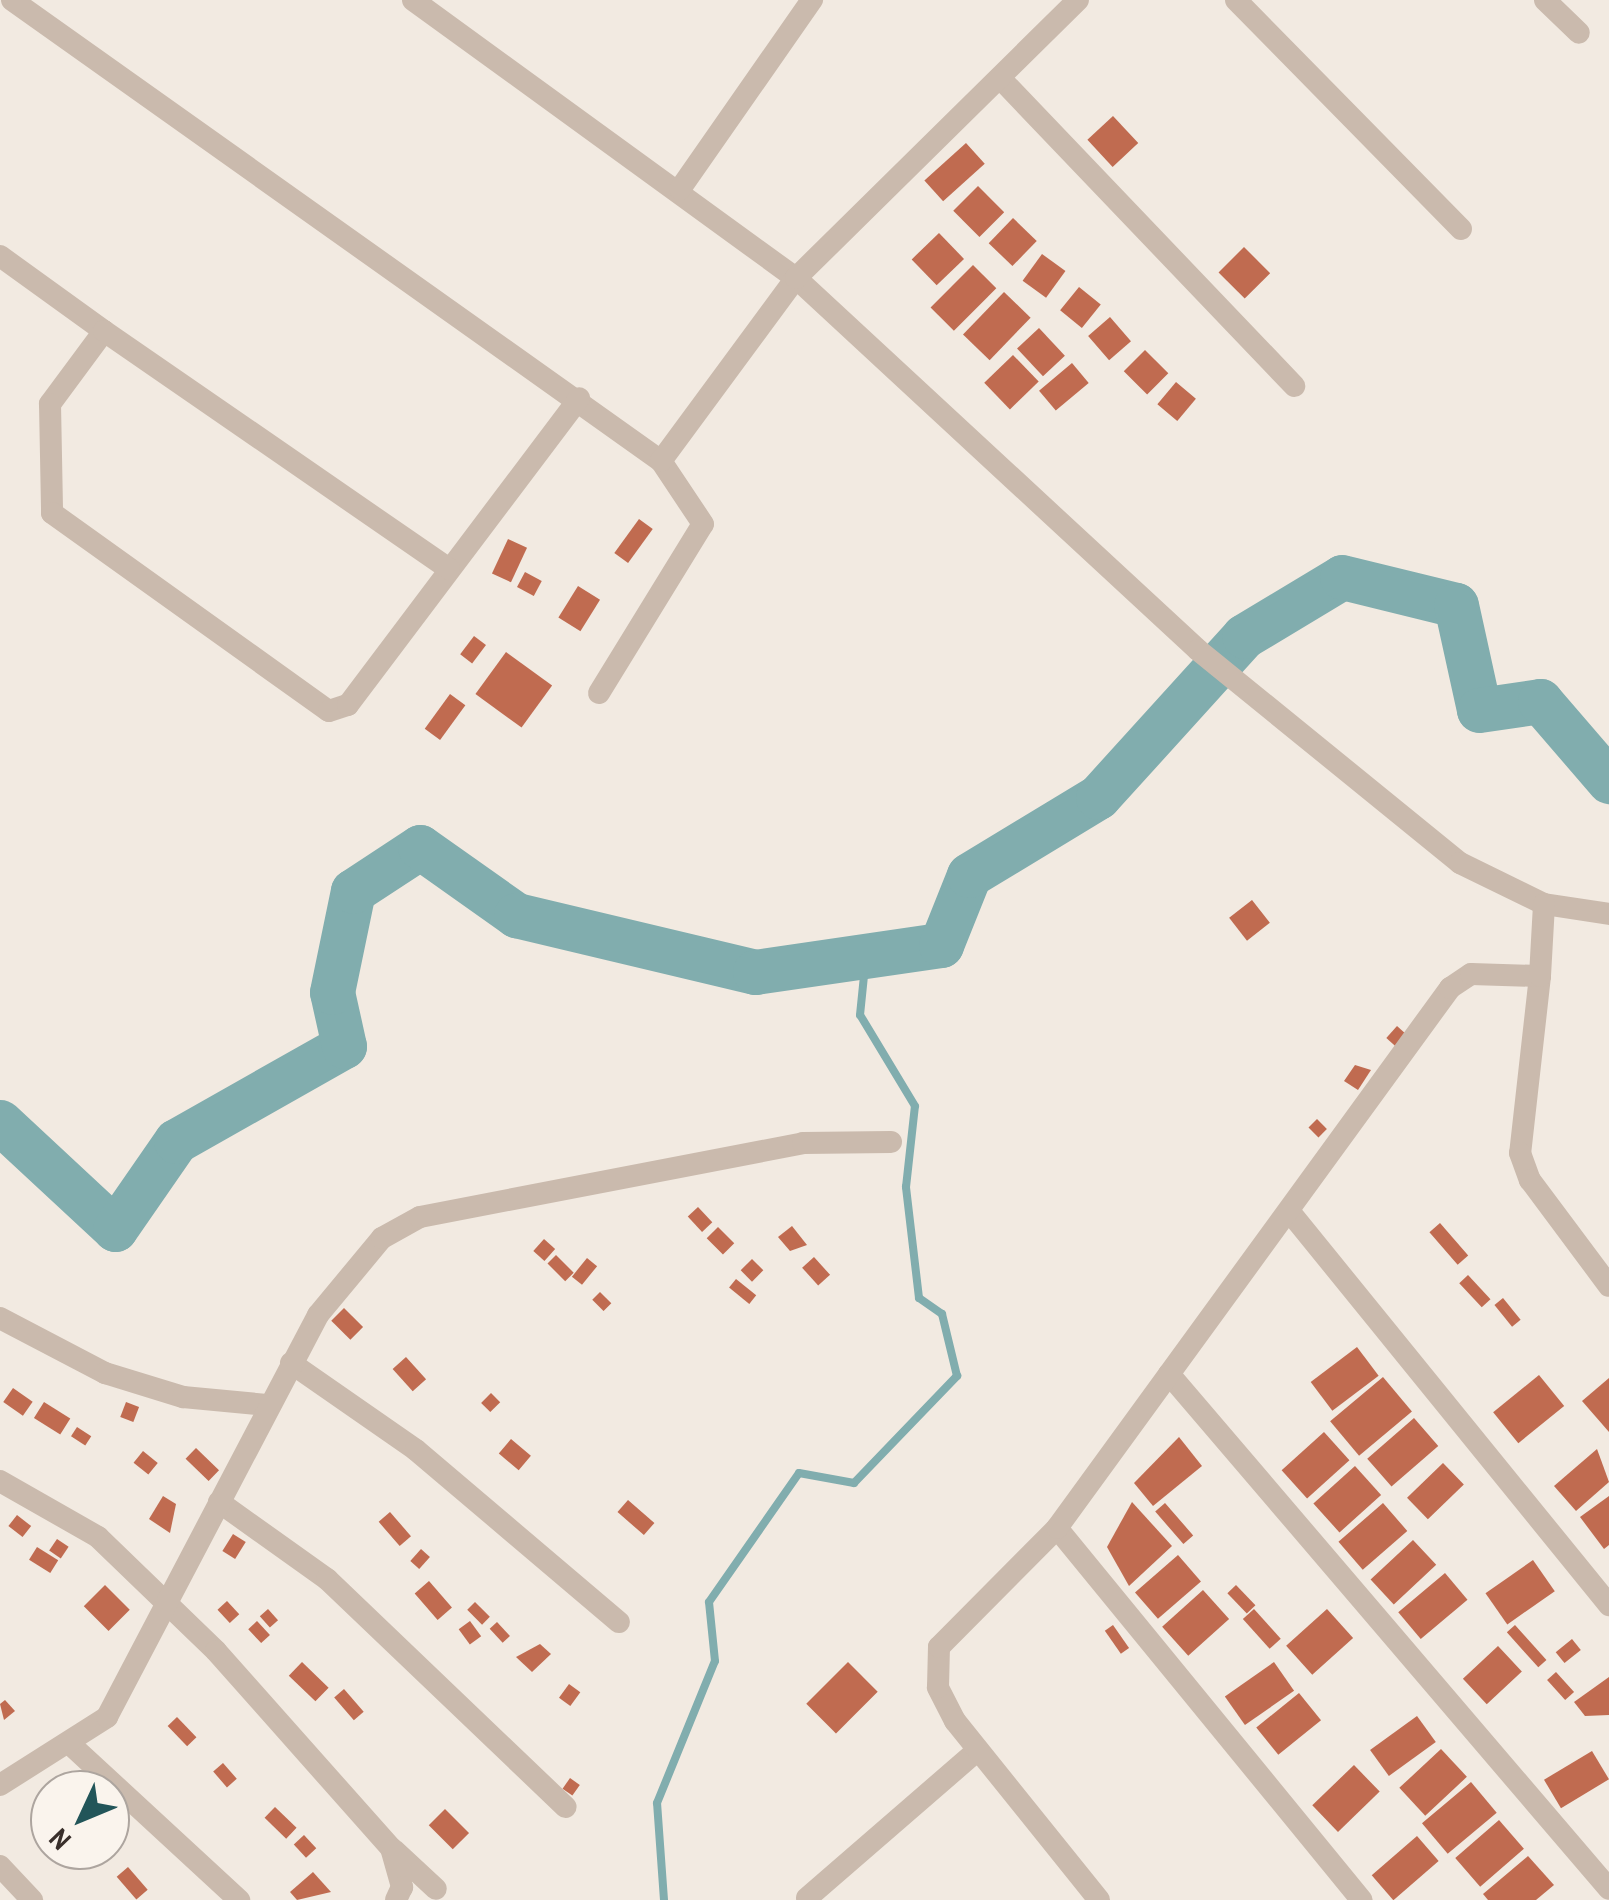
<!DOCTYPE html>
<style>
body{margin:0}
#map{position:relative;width:1609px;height:1900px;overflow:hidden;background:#f2eae1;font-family:"Archivo Narrow",sans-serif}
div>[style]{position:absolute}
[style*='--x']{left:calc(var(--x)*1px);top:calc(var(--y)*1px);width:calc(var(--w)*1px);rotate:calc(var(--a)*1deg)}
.stream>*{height:8px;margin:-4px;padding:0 4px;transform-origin:4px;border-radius:4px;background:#81adae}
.river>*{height:45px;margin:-22.5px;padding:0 22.5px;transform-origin:22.5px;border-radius:22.5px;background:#81adae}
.building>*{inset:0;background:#c06b50;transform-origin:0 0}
.minor>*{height:22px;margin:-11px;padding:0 11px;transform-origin:11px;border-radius:11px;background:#cabaad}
span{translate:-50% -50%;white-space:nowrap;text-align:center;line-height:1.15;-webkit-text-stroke:8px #faf4ed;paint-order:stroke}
.north{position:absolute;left:30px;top:1770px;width:100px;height:100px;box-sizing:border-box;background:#faf4ed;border:2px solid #ada59f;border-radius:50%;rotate:226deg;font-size:28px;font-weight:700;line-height:40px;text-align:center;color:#392f2b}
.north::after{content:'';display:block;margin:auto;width:35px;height:45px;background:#225559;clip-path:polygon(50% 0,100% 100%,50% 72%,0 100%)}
</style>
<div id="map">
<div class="stream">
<i style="--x:664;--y:1900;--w:97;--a:-94.1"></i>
<i style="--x:657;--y:1803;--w:153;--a:-67.8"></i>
<i style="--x:715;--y:1661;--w:59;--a:-95.8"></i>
<i style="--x:709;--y:1602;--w:157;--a:-55.1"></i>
<i style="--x:799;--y:1473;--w:56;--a:10.3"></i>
<i style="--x:854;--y:1483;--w:149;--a:-46.1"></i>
<i style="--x:957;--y:1376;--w:64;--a:-103.6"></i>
<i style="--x:942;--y:1314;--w:28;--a:-145"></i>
<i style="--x:919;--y:1298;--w:112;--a:-96.7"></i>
<i style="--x:906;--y:1187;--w:81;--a:-83.7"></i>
<i style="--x:915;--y:1106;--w:106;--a:-121.1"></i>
<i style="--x:860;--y:1015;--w:59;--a:-84.2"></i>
</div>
<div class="river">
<i style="--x:0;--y:1122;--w:157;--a:42.9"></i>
<i style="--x:115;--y:1229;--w:107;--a:-55.3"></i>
<i style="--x:176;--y:1141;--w:193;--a:-29.5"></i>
<i style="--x:344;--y:1046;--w:55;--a:-102.5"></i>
<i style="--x:332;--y:992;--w:103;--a:-78.3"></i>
<i style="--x:353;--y:891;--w:80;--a:-33.3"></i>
<i style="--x:420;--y:847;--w:118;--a:35.3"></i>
<i style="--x:516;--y:915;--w:246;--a:13.4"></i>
<i style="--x:755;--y:972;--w:188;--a:-8.3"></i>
<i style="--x:941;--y:945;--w:75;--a:-68.2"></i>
<i style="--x:969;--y:875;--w:151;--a:-31.2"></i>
<i style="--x:1098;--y:797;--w:217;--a:-47.8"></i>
<i style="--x:1244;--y:636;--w:114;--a:-31"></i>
<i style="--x:1342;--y:577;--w:117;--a:13.8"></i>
<i style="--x:1456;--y:605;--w:107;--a:77.6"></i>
<i style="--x:1479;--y:710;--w:62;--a:-8.4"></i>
<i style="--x:1540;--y:701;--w:106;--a:49.2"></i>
</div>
<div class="building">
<i style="left:1113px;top:116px;width:37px;height:35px;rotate:47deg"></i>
<i style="left:966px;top:143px;width:28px;height:56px;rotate:48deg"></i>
<i style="left:978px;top:186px;width:37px;height:35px;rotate:45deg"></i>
<i style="left:1013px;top:218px;width:33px;height:35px;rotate:44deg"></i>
<i style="left:939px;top:233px;width:36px;height:38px;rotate:46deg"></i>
<i style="left:1244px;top:247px;width:37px;height:36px;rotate:45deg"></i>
<i style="left:1042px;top:254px;width:29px;height:33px;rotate:36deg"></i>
<i style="left:973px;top:265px;width:33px;height:60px;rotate:45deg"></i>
<i style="left:1079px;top:287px;width:28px;height:30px;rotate:39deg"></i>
<i style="left:1004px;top:292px;width:37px;height:59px;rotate:44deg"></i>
<i style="left:1110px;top:317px;width:32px;height:29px;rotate:49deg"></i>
<i style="left:1039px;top:328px;width:38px;height:30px;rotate:47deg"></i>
<i style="left:1145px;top:350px;width:33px;height:30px;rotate:45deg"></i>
<i style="left:1013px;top:355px;width:37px;height:40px;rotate:46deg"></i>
<i style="left:1072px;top:363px;width:26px;height:43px;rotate:50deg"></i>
<i style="left:1176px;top:382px;width:26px;height:29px;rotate:40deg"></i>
<i style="left:639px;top:519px;width:17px;height:42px;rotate:36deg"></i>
<i style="left:508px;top:539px;width:21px;height:38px;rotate:25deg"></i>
<i style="left:525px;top:572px;width:19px;height:17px;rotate:28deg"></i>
<i style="left:578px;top:586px;width:26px;height:37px;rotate:32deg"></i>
<i style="left:474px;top:636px;width:15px;height:23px;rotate:37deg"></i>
<i style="left:506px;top:652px;width:57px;height:52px;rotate:36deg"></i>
<i style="left:450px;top:694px;width:19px;height:43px;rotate:36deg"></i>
<i style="left:1252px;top:900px;width:29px;height:29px;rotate:52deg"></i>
<i style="left:1397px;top:1026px;width:12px;height:16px;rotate:42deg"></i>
<i style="clip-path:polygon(1355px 1065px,1371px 1070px,1358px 1090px,1344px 1081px)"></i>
<i style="left:1317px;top:1119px;width:14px;height:12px;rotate:45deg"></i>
<i style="left:698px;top:1207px;width:21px;height:14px;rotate:47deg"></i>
<i style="left:1440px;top:1223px;width:43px;height:14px;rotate:49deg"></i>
<i style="clip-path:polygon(792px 1226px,807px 1245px,790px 1251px,778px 1237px)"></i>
<i style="left:718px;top:1227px;width:23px;height:16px;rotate:45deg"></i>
<i style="left:544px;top:1239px;width:15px;height:16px;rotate:42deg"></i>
<i style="left:556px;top:1255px;width:25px;height:12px;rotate:45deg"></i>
<i style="left:814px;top:1257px;width:24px;height:16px;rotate:48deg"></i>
<i style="left:587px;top:1258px;width:13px;height:24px;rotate:39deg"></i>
<i style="left:752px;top:1259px;width:16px;height:16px;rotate:45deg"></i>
<i style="left:1468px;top:1275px;width:33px;height:12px;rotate:47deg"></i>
<i style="left:736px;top:1279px;width:26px;height:11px;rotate:39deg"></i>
<i style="left:600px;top:1292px;width:16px;height:11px;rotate:45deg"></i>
<i style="left:1503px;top:1298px;width:28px;height:11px;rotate:51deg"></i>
<i style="left:344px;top:1308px;width:27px;height:18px;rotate:45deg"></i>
<i style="left:1357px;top:1347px;width:36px;height:58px;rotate:53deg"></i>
<i style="left:406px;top:1357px;width:30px;height:18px;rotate:48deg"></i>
<i style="left:1539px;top:1375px;width:40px;height:59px;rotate:51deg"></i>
<i style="left:1383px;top:1377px;width:45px;height:69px;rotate:50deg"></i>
<i style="clip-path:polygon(1609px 1378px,1609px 1432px,1582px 1401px)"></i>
<i style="left:13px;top:1388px;width:24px;height:17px;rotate:35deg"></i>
<i style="left:491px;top:1393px;width:13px;height:14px;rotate:45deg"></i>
<i style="left:44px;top:1402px;width:31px;height:19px;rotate:32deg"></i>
<i style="left:126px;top:1402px;width:14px;height:16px;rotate:21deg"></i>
<i style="left:1414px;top:1418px;width:37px;height:62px;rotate:49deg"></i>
<i style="left:77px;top:1427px;width:17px;height:11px;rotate:33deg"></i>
<i style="left:1324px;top:1432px;width:38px;height:57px;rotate:48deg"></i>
<i style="clip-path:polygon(1179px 1437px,1202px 1466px,1153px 1506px,1134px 1483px)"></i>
<i style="left:511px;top:1439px;width:26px;height:19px;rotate:40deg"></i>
<i style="left:196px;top:1448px;width:32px;height:15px;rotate:44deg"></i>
<i style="clip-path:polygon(1597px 1449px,1609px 1482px,1576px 1511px,1554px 1486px)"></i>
<i style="left:143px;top:1451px;width:19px;height:15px;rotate:39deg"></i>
<i style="left:1443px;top:1463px;width:30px;height:50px;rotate:46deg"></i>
<i style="left:1355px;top:1466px;width:39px;height:56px;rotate:48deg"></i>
<i style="clip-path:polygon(163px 1496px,176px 1504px,170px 1533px,149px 1519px)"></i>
<i style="clip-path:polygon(1609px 1496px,1609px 1545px,1604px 1549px,1580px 1517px)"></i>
<i style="left:628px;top:1500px;width:35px;height:16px;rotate:41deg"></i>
<i style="clip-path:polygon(1132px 1502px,1172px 1546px,1129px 1586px,1107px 1547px)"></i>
<i style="left:1165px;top:1503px;width:43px;height:13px;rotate:49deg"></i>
<i style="left:1383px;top:1503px;width:37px;height:59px;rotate:49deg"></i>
<i style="left:390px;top:1512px;width:32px;height:15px;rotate:49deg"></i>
<i style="left:17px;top:1515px;width:18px;height:14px;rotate:38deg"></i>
<i style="left:233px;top:1534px;width:15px;height:20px;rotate:32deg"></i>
<i style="left:57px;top:1539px;width:14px;height:14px;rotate:34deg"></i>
<i style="left:1413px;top:1540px;width:34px;height:58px;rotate:47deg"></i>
<i style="left:37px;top:1547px;width:25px;height:15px;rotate:32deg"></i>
<i style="left:421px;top:1549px;width:12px;height:16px;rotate:42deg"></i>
<i style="left:1178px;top:1555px;width:35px;height:57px;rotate:49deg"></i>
<i style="left:1533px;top:1560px;width:38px;height:58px;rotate:55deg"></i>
<i style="left:1445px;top:1573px;width:35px;height:61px;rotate:50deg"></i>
<i style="left:429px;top:1581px;width:35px;height:19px;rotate:49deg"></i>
<i style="left:105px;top:1585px;width:35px;height:30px;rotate:45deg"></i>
<i style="left:1236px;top:1585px;width:28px;height:12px;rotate:46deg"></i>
<i style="left:1203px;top:1590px;width:39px;height:55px;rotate:48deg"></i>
<i style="left:227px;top:1601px;width:18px;height:13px;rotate:47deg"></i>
<i style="left:475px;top:1602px;width:21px;height:11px;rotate:45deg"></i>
<i style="left:268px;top:1609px;width:15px;height:11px;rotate:48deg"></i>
<i style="left:1254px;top:1609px;width:40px;height:15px;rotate:48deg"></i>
<i style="left:1327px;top:1609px;width:39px;height:55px;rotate:48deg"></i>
<i style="left:257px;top:1621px;width:19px;height:12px;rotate:47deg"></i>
<i style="left:470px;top:1621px;width:19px;height:14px;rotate:54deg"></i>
<i style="left:497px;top:1622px;width:19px;height:10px;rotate:47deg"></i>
<i style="left:1113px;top:1625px;width:28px;height:10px;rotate:55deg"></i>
<i style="left:1515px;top:1625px;width:47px;height:11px;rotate:48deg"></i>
<i style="left:1572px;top:1639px;width:14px;height:21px;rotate:51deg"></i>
<i style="clip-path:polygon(540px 1644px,551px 1654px,532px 1672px,516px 1657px)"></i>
<i style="left:1498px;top:1646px;width:35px;height:48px;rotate:47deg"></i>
<i style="left:302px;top:1662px;width:37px;height:19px;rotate:44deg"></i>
<i style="left:848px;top:1662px;width:42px;height:59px;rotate:45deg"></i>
<i style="left:1274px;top:1662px;width:35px;height:60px;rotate:55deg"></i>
<i style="left:1556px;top:1672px;width:27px;height:12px;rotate:48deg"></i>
<i style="clip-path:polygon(1609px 1677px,1609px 1715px,1585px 1716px,1574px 1702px)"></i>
<i style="left:569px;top:1684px;width:14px;height:17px;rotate:36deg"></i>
<i style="left:344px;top:1689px;width:30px;height:13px;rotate:49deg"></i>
<i style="left:1299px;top:1693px;width:35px;height:55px;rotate:51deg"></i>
<i style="clip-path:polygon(5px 1700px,15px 1711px,4px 1720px,0 1704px)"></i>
<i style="left:1417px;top:1716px;width:32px;height:58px;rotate:54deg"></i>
<i style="left:177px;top:1717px;width:28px;height:13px;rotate:46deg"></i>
<i style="left:1441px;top:1749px;width:38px;height:57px;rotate:47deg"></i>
<i style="left:1592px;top:1751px;width:33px;height:56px;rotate:59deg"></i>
<i style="left:223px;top:1763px;width:21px;height:13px;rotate:49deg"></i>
<i style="left:1354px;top:1765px;width:37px;height:58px;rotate:46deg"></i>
<i style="left:570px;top:1778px;width:12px;height:13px;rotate:35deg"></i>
<i style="left:1471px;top:1782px;width:40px;height:64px;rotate:50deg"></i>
<i style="left:275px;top:1807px;width:30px;height:15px;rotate:44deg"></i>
<i style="left:445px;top:1809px;width:34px;height:23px;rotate:45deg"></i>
<i style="left:1499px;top:1820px;width:38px;height:58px;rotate:49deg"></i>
<i style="left:304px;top:1835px;width:18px;height:14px;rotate:47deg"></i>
<i style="left:1417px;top:1836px;width:33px;height:60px;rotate:49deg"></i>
<i style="clip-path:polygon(1528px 1856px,1554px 1885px,1536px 1900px,1488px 1900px,1483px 1894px)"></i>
<i style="left:128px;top:1867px;width:30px;height:15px;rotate:49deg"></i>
<i style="clip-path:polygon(313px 1872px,331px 1892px,297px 1900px,290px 1892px)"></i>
</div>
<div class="minor">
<i style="--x:12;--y:0;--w:796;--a:35.39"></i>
<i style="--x:413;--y:0;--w:473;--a:36"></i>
<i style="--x:796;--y:278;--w:548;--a:42.78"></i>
<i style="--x:1198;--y:650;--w:338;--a:39.1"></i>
<i style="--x:1460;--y:863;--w:93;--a:26"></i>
<i style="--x:1544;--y:904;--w:66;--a:8.7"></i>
<i style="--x:1236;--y:0;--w:321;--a:45.5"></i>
<i style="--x:1545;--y:0;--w:47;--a:44.1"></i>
<i style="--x:1000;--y:78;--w:426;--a:46.3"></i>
<i style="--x:680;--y:189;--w:231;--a:-55.1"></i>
<i style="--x:0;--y:256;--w:128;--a:35.8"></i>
<i style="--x:104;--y:331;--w:91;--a:126.5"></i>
<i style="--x:50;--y:404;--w:109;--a:88.9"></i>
<i style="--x:52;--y:513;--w:340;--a:35.6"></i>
<i style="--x:329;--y:711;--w:20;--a:-18"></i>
<i style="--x:348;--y:705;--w:384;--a:-53"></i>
<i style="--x:104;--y:331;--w:419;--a:34.6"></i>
<i style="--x:599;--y:693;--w:198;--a:-58.4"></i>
<i style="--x:703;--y:524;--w:76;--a:-123.7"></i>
<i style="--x:661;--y:461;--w:227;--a:-53.6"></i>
<i style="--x:796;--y:278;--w:396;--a:-44.6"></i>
<i style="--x:1540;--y:976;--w:178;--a:96.4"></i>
<i style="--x:1520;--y:1153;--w:29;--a:70"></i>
<i style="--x:1530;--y:1180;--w:132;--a:53.3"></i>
<i style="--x:1289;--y:1211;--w:508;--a:50.92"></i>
<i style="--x:0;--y:1318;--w:119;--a:27.6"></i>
<i style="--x:105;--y:1373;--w:82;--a:17.1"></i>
<i style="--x:183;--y:1397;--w:84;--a:5.4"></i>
<i style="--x:291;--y:1363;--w:152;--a:34.8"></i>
<i style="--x:416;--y:1450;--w:266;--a:40.3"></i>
<i style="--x:1169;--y:1374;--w:677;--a:49.49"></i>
<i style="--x:0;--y:1481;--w:113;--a:29.7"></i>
<i style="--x:98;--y:1537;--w:164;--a:44"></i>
<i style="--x:216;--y:1651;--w:264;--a:48.4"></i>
<i style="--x:391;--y:1848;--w:41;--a:74.2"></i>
<i style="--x:402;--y:1887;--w:14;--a:115"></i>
<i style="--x:219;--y:1502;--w:133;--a:35.5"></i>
<i style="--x:327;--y:1579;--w:330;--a:43.7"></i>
<i style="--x:1057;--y:1528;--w:481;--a:50.7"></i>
<i style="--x:71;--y:1745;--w:229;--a:42.7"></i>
<i style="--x:0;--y:1785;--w:127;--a:-32.4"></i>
<i style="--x:107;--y:1717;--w:454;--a:-62.3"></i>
<i style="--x:318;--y:1315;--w:100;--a:-50.3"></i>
<i style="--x:382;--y:1238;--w:43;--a:-28.9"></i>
<i style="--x:420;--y:1217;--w:390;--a:-10.9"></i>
<i style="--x:803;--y:1143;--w:88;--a:-0.7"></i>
<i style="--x:394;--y:1850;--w:57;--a:42.9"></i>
<i style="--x:0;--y:1866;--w:47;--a:46.7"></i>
<i style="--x:807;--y:1898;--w:226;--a:-40.9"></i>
<i style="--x:1099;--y:1900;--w:230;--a:-128.8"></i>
<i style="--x:955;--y:1721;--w:38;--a:-117"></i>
<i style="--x:938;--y:1687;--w:40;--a:-88.6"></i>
<i style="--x:939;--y:1647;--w:168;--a:-45.2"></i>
<i style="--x:1057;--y:1528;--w:668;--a:-53.95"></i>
<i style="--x:1450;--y:988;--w:25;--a:-34"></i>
<i style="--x:1471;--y:974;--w:69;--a:1.7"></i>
<i style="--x:1540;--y:976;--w:72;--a:-86.8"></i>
</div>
<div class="north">N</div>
</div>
